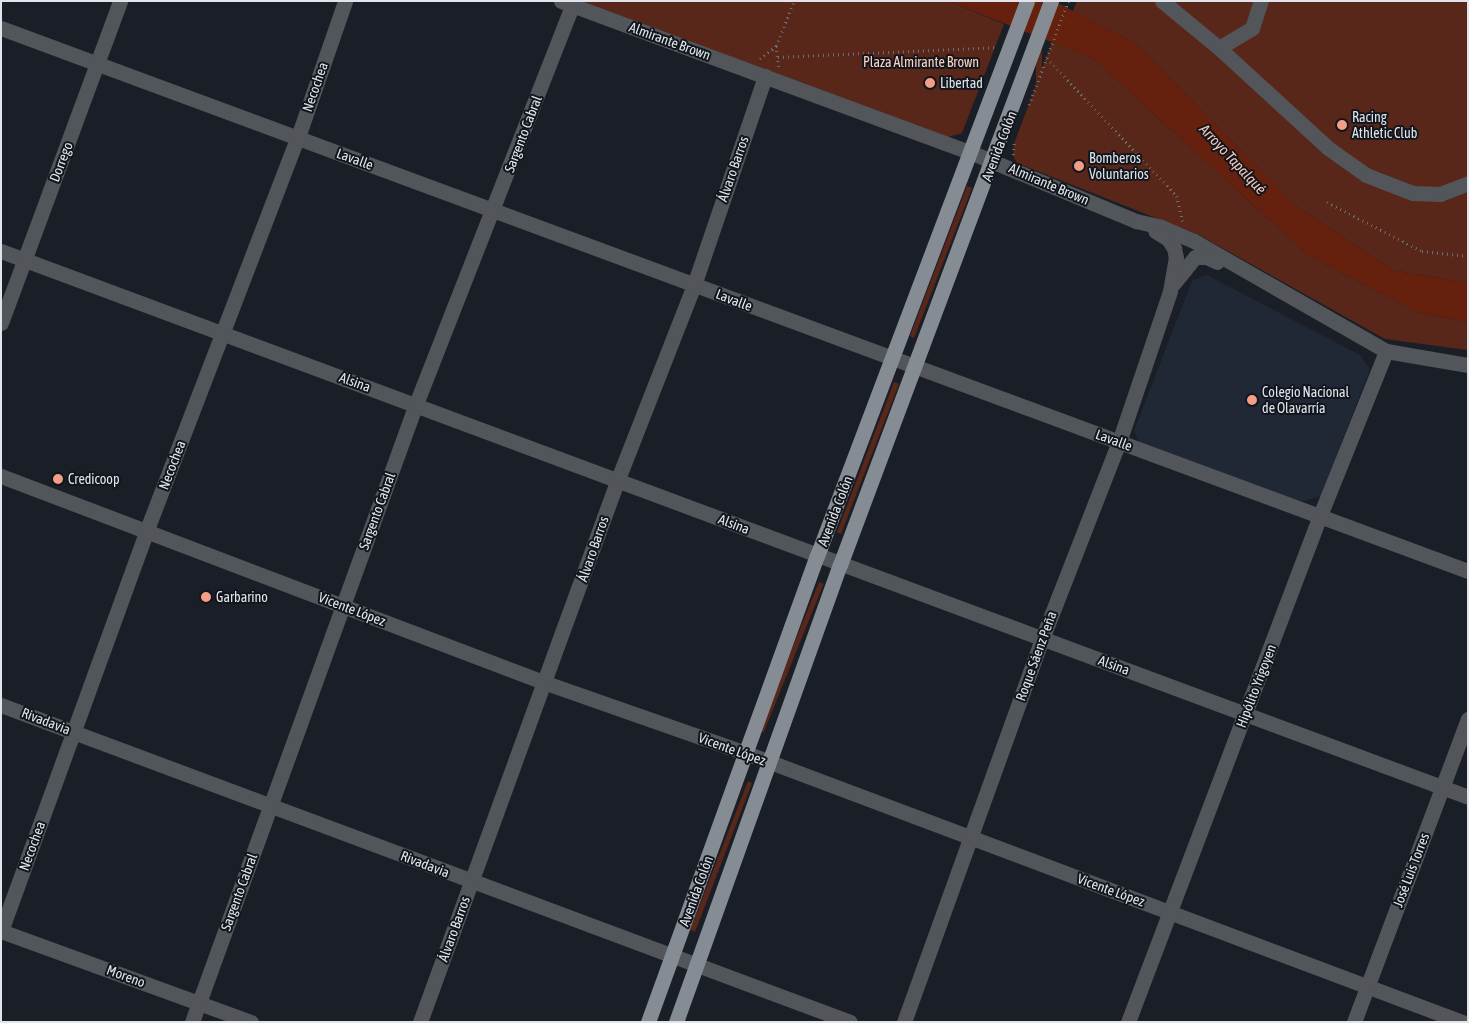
<!DOCTYPE html>
<meta charset="utf-8">
<style>
body{margin:0}
#map{position:relative;width:1469px;height:1023px;overflow:hidden;background:#1a1f27;font-family:"Asap Condensed",sans-serif}
div>[style]{position:absolute}
[style*='--x']{left:calc(var(--x)*1px);top:calc(var(--y)*1px);width:calc(var(--w)*1px);rotate:calc(var(--a)*1deg)}
.built>*{inset:0;background:#202835}
.green>*{inset:0;background:#592719;transform-origin:0 0}
.water>*{inset:0;background:#66210e}
.path>*{height:2.5px;margin-top:-1.25px;transform-origin:0;background:repeating-linear-gradient(90deg,#6a6e75 0 1px,transparent 0 5px)}
.minor>*{height:15px;margin:-7.5px;padding:0 7.5px;transform-origin:7.5px;border-radius:7.5px;background:#525559}
.major>*{height:15px;margin:-7.5px;padding:0 7.5px;transform-origin:7.5px;border-radius:7.5px;background:#868c94}
.dots>*{width:14px;height:14px;translate:-50% -50%;box-sizing:border-box;border:2px solid #11161d;border-radius:50%}
span{translate:-50% -50%;white-space:nowrap;text-align:center;line-height:1.15;-webkit-text-stroke:4px #11161d;paint-order:stroke}
.street-label{font-size:14px;color:#e1e4ea}
.park-label{font-size:14px;color:#fcd0c3}
.poi-label{font-size:14px;color:#e1e4ea}
.left{translate:0 -50%;text-align:left}
.water-label{font-size:15px;color:#f4c8bc;font-style:italic}
.frame{position:absolute;inset:0;border:2px solid #e1e4ea;pointer-events:none}
</style>
<div id="map">
<div class="built">
<i style="clip-path:polygon(1207px 275px,1360px 355px,1370px 369px,1321px 496px,1300px 502px,1140px 444px,1134px 431px,1192px 281px)"></i>
</div>
<div class="green">
<i style="clip-path:polygon(582px 1px,948px 1px,1004px 24px,962px 133px,948px 137px)"></i>
<i style="left:1036px;top:1px;width:6px;height:127px"></i>
<i style="clip-path:polygon(1077px 1px,1468px 1px,1468px 283px,1392px 270px,1296px 206px,1135px 43px,1073px 11px)"></i>
<i style="clip-path:polygon(1052px 42px,1094px 59px,1309px 256px,1418px 312px,1468px 322px,1468px 350px,1385px 339px,1199px 235px,1017px 163px,1013px 156px,1014px 144px)"></i>
<i style="clip-path:polygon(967px 186px,972px 188px,914px 338px,910px 336px)"></i>
<i style="clip-path:polygon(894px 382px,899px 384px,841px 534px,837px 532px)"></i>
<i style="left:819px;top:582px;width:5px;height:160px;rotate:22deg"></i>
<i style="clip-path:polygon(748px 781px,752px 783px,695px 932px,690px 930px)"></i>
</div>
<div class="water">
<i style="clip-path:polygon(948px 1px,1054px 1px,1135px 43px,1296px 206px,1392px 270px,1468px 283px,1468px 322px,1418px 312px,1309px 256px,1094px 59px)"></i>
</div>
<div class="path">
<i style="--x:776;--y:46;--w:48;--a:-68.2"></i>
<i style="--x:778;--y:57;--w:217;--a:-2.6"></i>
<i style="--x:1047;--y:58;--w:190;--a:46.7"></i>
<i style="--x:1177;--y:196;--w:26;--a:77"></i>
<i style="--x:760;--y:59;--w:21;--a:-39"></i>
<i style="--x:776;--y:46;--w:21;--a:82"></i>
<i style="--x:1029;--y:105;--w:111;--a:-69.4"></i>
<i style="--x:1013;--y:155;--w:12;--a:-85"></i>
<i style="--x:1327;--y:202;--w:107;--a:27.3"></i>
<i style="--x:1422;--y:251;--w:46;--a:6.2"></i>
</div>
<div class="minor">
<i style="--x:561;--y:1;--w:436;--a:20.3"></i>
<i style="--x:970;--y:152;--w:180;--a:22.6"></i>
<i style="--x:1136;--y:221;--w:26;--a:13"></i>
<i style="--x:1161;--y:227;--w:36;--a:23"></i>
<i style="--x:1194;--y:241;--w:221;--a:29.8"></i>
<i style="--x:1386;--y:351;--w:83;--a:9.7"></i>
<i style="--x:1162;--y:1;--w:74;--a:39.5"></i>
<i style="--x:1219;--y:48;--w:148;--a:42.5"></i>
<i style="--x:1328;--y:148;--w:47;--a:35.4"></i>
<i style="--x:1366;--y:175;--w:50;--a:21"></i>
<i style="--x:1413;--y:193;--w:27;--a:2"></i>
<i style="--x:1440;--y:194;--w:30;--a:-21"></i>
<i style="--x:1;--y:28;--w:1564;--a:20.31"></i>
<i style="--x:1219;--y:48;--w:39;--a:-31"></i>
<i style="--x:1252;--y:28;--w:28;--a:-72"></i>
<i style="--x:1;--y:251;--w:1565;--a:20.41"></i>
<i style="--x:1174;--y:283;--w:33;--a:-51"></i>
<i style="--x:1195;--y:257;--w:11;--a:0"></i>
<i style="--x:1206;--y:257;--w:12;--a:24"></i>
<i style="--x:1;--y:323;--w:343;--a:-69.7"></i>
<i style="--x:1;--y:476;--w:583;--a:20.8"></i>
<i style="--x:546;--y:683;--w:212;--a:19.3"></i>
<i style="--x:746;--y:753;--w:765;--a:20.59"></i>
<i style="--x:1;--y:705;--w:906;--a:20.47"></i>
<i style="--x:1;--y:931;--w:425;--a:-70"></i>
<i style="--x:146;--y:532;--w:423;--a:-69"></i>
<i style="--x:298;--y:137;--w:144;--a:-70.9"></i>
<i style="--x:1;--y:931;--w:266;--a:20"></i>
<i style="--x:192;--y:1022;--w:657;--a:-70.08"></i>
<i style="--x:416;--y:404;--w:428;--a:-68.6"></i>
<i style="--x:420;--y:1022;--w:578;--a:-69.97"></i>
<i style="--x:618;--y:479;--w:208;--a:-68.6"></i>
<i style="--x:694;--y:285;--w:221;--a:-71.2"></i>
<i style="--x:904;--y:1022;--w:407;--a:-70.2"></i>
<i style="--x:1042;--y:639;--w:212;--a:-68.7"></i>
<i style="--x:1119;--y:442;--w:159;--a:-71.3"></i>
<i style="--x:1170;--y:291;--w:34;--a:-80"></i>
<i style="--x:1176;--y:258;--w:10;--a:-101"></i>
<i style="--x:1174;--y:248;--w:11;--a:-124"></i>
<i style="--x:1168;--y:239;--w:15;--a:-148"></i>
<i style="--x:1128;--y:1022;--w:539;--a:-69.24"></i>
<i style="--x:1319;--y:518;--w:180;--a:-68.1"></i>
<i style="--x:1354;--y:1022;--w:324;--a:-69.4"></i>
</div>
<div class="major">
<i style="--x:648;--y:1022;--w:496;--a:-70.1"></i>
<i style="--x:817;--y:556;--w:593;--a:-69.27"></i>
<i style="--x:676;--y:1022;--w:486;--a:-70.3"></i>
<i style="--x:840;--y:565;--w:602;--a:-69.49"></i>
</div>
<div class="dots">
<i style="left:930px;top:83px;background:#f49e87"></i>
<i style="left:1342px;top:125px;background:#f49e87"></i>
<i style="left:1079px;top:166px;background:#f49e87"></i>
<i style="left:1252px;top:400px;background:#f49e87"></i>
<i style="left:58px;top:479px;background:#f49e87"></i>
<i style="left:206px;top:597px;background:#f49e87"></i>
</div>
<div class="street-label">
<span style="left:670px;top:41px;rotate:20deg">Almirante Brown</span>
<span style="left:315px;top:87px;rotate:-71deg">Necochea</span>
<span style="left:523px;top:134px;rotate:-69deg">Sargento Cabral</span>
<span style="left:999px;top:146px;rotate:-69deg">Avenida Colón</span>
<span style="left:355px;top:159px;rotate:20deg">Lavalle</span>
<span style="left:61px;top:162px;rotate:-69deg">Dorrego</span>
<span style="left:733px;top:169px;rotate:-71deg">Álvaro Barros</span>
<span style="left:1049px;top:184px;rotate:23deg">Almirante Brown</span>
<span style="left:734px;top:300px;rotate:21deg">Lavalle</span>
<span style="left:355px;top:382px;rotate:20deg">Alsina</span>
<span style="left:1114px;top:440px;rotate:20deg">Lavalle</span>
<span style="left:172px;top:465px;rotate:-69deg">Necochea</span>
<span style="left:377px;top:511px;rotate:-70deg">Sargento Cabral</span>
<span style="left:835px;top:511px;rotate:-69deg">Avenida Colón</span>
<span style="left:734px;top:524px;rotate:21deg">Alsina</span>
<span style="left:593px;top:549px;rotate:-71deg">Álvaro Barros</span>
<span style="left:352px;top:609px;rotate:21deg">Vicente López</span>
<span style="left:1036px;top:656px;rotate:-70deg">Roque Sáenz Peña</span>
<span style="left:1114px;top:665px;rotate:20deg">Alsina</span>
<span style="left:1256px;top:686px;rotate:-69deg">Hipólito Yrigoyen</span>
<span style="left:46px;top:721px;rotate:21deg">Rivadavia</span>
<span style="left:732px;top:749px;rotate:20deg">Vicente López</span>
<span style="left:32px;top:846px;rotate:-70deg">Necochea</span>
<span style="left:425px;top:864px;rotate:21deg">Rivadavia</span>
<span style="left:1411px;top:870px;rotate:-69deg">José Luis Torres</span>
<span style="left:1111px;top:890px;rotate:20deg">Vicente López</span>
<span style="left:696px;top:891px;rotate:-70deg">Avenida Colón</span>
<span style="left:239px;top:892px;rotate:-70deg">Sargento Cabral</span>
<span style="left:454px;top:929px;rotate:-70deg">Álvaro Barros</span>
<span style="left:126px;top:976px;rotate:20deg">Moreno</span>
</div>
<div class="park-label">
<span style="left:921px;top:62px">Plaza Almirante Brown</span>
</div>
<div class="poi-label">
<span class="left" style="left:940px;top:83px">Libertad</span>
<span class="left" style="left:1352px;top:125px">Racing<br>Athletic Club</span>
<span class="left" style="left:1089px;top:166px">Bomberos<br>Voluntarios</span>
<span class="left" style="left:1262px;top:400px">Colegio Nacional<br>de Olavarría</span>
<span class="left" style="left:68px;top:479px">Credicoop</span>
<span class="left" style="left:216px;top:597px">Garbarino</span>
</div>
<div class="water-label">
<span style="left:1233px;top:159px;rotate:47deg">Arroyo Tapalqué</span>
</div>
<div class="frame"></div>
</div>
